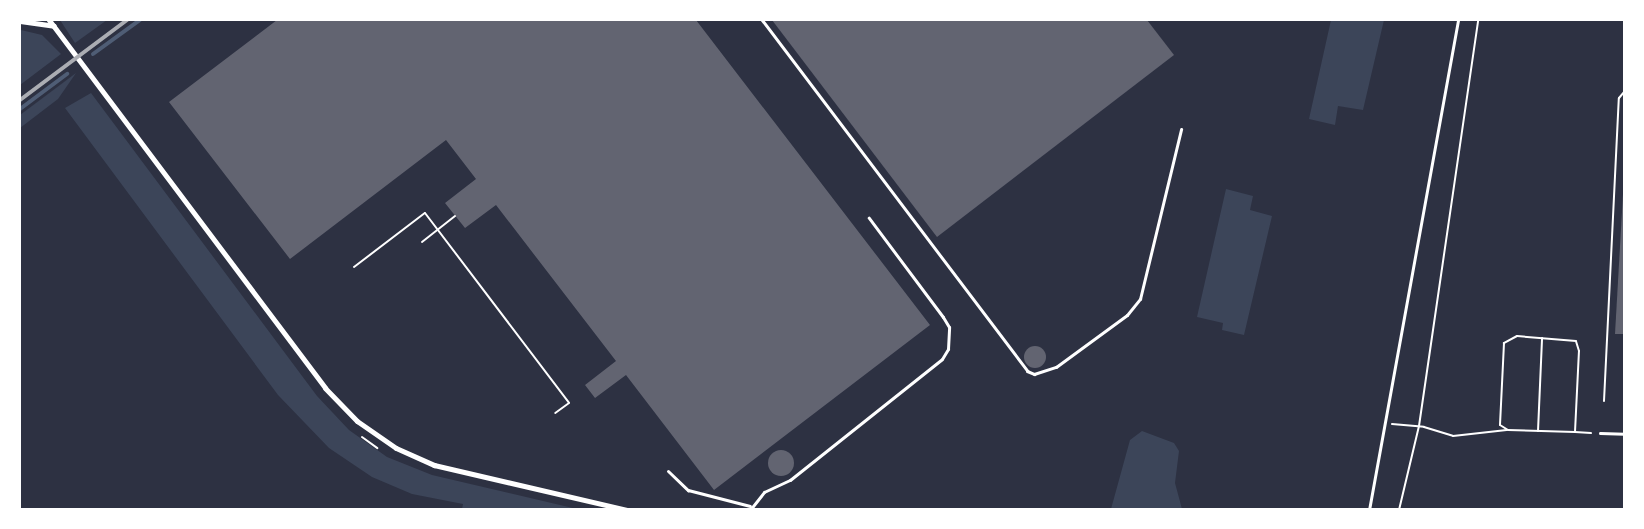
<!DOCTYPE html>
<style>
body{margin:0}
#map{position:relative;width:1644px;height:529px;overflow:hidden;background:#2d3142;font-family:Figtree,sans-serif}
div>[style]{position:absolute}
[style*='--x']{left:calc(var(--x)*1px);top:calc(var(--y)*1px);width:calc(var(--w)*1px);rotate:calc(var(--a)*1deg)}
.green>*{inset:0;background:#3c4559}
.stream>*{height:4px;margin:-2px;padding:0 2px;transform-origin:2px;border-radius:2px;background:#4f5d75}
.building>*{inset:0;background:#626471}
.round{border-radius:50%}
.path>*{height:2px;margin:-1px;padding:0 1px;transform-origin:1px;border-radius:1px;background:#fff}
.service>*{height:3px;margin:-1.5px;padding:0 1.5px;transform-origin:1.5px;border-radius:1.5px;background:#fff}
.minor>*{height:5px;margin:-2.5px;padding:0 2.5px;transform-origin:2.5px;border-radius:2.5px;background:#fff}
.rail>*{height:4px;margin:-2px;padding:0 2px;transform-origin:2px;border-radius:2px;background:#abadb3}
span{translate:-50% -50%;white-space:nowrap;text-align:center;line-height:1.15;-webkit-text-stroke:4.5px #fff;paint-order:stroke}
.frame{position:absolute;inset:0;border:21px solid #fff;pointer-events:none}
</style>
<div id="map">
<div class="green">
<i style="clip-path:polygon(60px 20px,107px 20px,75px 43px)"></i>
<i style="clip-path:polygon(1331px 20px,1384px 20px,1363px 110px,1338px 106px,1335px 125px,1309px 119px)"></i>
<i style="clip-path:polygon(20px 26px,21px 30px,42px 35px,61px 54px,20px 85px)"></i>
<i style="clip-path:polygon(76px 73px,58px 99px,20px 128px,20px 115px)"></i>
<i style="clip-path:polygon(91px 93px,317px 396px,349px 430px,387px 457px,432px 475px,577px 509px,462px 509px,463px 504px,412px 494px,372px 477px,329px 448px,278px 395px,65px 108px)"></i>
<i style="clip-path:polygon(1226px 189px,1253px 196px,1250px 210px,1272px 216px,1244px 335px,1222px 330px,1223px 323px,1197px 317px)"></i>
<i style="clip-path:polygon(1142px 431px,1174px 443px,1179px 451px,1175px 483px,1182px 509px,1111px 509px,1130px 440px)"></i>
</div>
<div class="stream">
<i style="--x:93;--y:54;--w:58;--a:-35.9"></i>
<i style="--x:20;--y:109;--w:59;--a:-36.7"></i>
</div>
<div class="building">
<i style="clip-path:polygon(277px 20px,696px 20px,930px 325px,714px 490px,626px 375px,595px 398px,585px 385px,616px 361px,496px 205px,465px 228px,445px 203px,476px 179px,446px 140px,290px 259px,169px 102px)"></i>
<i style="clip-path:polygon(772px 20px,1147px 20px,1174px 55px,937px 237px)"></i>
<i style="clip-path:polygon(1623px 194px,1624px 194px,1624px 334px,1615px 334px)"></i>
<i class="round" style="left:1024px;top:346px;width:22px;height:22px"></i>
<i class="round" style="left:768px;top:450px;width:26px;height:26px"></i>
</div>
<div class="path">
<i style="--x:422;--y:242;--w:42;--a:-38.2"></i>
<i style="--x:354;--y:267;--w:89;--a:-37.3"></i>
<i style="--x:425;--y:213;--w:238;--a:52.8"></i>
<i style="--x:569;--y:403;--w:17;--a:144"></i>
<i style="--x:1604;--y:401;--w:303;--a:-87.2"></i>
<i style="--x:1619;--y:98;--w:8;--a:-50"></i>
<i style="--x:1392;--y:424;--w:32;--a:5"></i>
<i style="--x:1424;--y:427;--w:30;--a:17"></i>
<i style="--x:1453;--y:436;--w:54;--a:-6.3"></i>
<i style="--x:1538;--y:431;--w:93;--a:-87.5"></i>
<i style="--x:1575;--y:432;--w:81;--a:-87.2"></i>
<i style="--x:1579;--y:351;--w:10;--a:-107"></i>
<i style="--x:1576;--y:341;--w:59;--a:-175.2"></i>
<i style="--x:1517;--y:336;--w:15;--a:152"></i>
<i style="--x:1504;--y:343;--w:82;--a:92.8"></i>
<i style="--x:1500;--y:425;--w:9;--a:32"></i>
<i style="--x:1508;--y:430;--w:67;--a:1.7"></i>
<i style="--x:1575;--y:432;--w:16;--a:4"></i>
<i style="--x:362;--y:437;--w:19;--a:36"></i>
<i style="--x:1399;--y:510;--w:86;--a:-76.6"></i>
<i style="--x:1419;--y:426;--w:410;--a:-81.7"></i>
</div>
<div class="service">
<i style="--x:762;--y:20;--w:440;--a:52.9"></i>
<i style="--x:1027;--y:371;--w:8;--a:23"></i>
<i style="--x:1034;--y:374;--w:23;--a:-18"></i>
<i style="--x:1056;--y:367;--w:88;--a:-36.2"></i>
<i style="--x:1127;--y:315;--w:21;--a:-51"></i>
<i style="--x:1140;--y:299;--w:175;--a:-76.4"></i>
<i style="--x:1600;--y:433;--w:24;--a:2"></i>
<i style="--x:668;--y:471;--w:28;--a:44"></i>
<i style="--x:688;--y:490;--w:64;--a:14.5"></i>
<i style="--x:750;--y:510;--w:23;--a:-52"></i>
<i style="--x:764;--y:492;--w:29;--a:-25"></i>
<i style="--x:790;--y:480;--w:194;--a:-38.5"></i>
<i style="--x:942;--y:359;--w:12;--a:-59"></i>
<i style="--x:948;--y:349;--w:22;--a:-87"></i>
<i style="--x:949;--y:327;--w:12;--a:-121"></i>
<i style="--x:943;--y:317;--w:124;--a:-126.8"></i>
<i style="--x:1369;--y:510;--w:498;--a:-79.7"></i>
</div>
<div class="minor">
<i style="--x:49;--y:20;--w:460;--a:53.1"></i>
<i style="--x:325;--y:388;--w:46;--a:45.9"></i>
<i style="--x:357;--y:421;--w:47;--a:34.7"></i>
<i style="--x:396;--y:448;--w:42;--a:24.1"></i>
<i style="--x:434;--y:465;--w:199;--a:13.1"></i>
<i style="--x:20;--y:21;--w:34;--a:8"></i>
</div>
<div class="rail">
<i style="--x:20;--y:100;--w:134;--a:-36.8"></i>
</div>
<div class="frame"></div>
</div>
